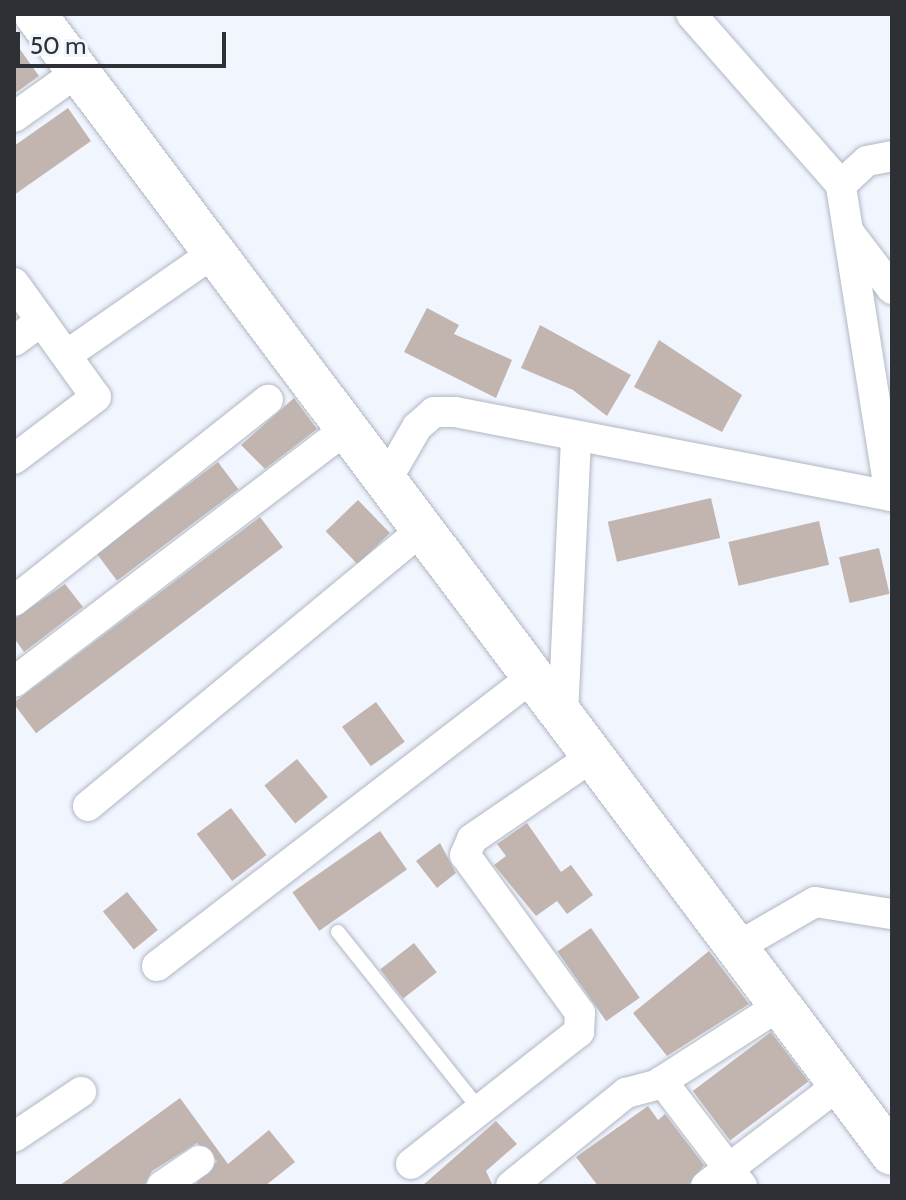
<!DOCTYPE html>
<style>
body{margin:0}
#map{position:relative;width:906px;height:1200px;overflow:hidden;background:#f0f5fe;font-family:Cabin,sans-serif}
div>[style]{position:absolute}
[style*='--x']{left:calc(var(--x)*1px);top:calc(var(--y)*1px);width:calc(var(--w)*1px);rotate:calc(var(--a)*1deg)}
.building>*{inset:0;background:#c2b5b0;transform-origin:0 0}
.roads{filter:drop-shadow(0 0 2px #b1b7c2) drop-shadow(0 0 2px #b1b7c2)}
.lane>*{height:14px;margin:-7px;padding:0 7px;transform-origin:7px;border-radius:7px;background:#fff}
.street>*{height:30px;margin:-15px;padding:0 15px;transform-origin:15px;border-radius:15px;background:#fff}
.secondary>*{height:42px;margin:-21px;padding:0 21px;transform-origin:21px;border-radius:21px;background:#fff}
span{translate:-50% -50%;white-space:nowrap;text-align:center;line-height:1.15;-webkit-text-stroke:8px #f0f5fe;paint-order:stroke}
.frame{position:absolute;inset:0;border:16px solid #2d3034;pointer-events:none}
.scale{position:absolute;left:16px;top:32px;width:210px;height:36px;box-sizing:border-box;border:4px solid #2d3034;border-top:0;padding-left:10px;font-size:24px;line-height:28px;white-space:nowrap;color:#2d3034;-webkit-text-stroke:6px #f0f5fe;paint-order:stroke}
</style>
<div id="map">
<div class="building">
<i style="clip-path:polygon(14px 41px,39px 76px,14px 94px)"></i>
<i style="clip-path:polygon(68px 108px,91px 141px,14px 195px,14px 146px)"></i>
<i style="clip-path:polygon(427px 308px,459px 325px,454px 334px,512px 360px,496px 398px,404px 352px)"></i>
<i style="clip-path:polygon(540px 325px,631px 375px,607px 416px,573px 390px,521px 368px)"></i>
<i style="clip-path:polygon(659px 340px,742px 395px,722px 432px,634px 387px)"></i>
<i style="clip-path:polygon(294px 398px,317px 429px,265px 469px,241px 445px)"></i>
<i style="left:218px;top:462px;width:34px;height:152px;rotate:53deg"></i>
<i style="left:711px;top:498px;width:41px;height:106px;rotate:77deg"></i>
<i style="left:358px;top:500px;width:46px;height:45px;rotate:46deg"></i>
<i style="left:260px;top:517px;width:38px;height:309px;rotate:53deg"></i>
<i style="left:819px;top:521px;width:45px;height:93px;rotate:77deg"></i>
<i style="left:879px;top:548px;width:47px;height:41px;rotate:77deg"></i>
<i style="clip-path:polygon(65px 584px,83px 607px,24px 652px,14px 638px,14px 619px)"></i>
<i style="left:376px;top:702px;width:49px;height:42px;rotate:54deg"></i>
<i style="left:297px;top:759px;width:49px;height:42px;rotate:51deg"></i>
<i style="left:231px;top:808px;width:59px;height:43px;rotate:53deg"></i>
<i style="clip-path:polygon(527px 823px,561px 872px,571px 865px,593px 895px,567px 914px,557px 901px,536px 916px,494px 865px,506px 856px,497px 844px)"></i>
<i style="left:380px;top:831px;width:47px;height:107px;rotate:55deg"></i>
<i style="clip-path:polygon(440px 843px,456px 873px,437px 888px,416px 861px)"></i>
<i style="left:127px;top:892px;width:49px;height:31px;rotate:51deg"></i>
<i style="left:591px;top:928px;width:85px;height:41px;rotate:55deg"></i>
<i style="left:414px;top:943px;width:37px;height:43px;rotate:52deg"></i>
<i style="clip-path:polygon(709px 951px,749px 1004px,667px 1056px,633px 1013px)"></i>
<i style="left:771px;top:1032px;width:62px;height:98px;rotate:53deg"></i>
<i style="clip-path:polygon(180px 1098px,228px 1164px,269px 1130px,295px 1162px,265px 1186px,194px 1186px,217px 1161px,197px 1143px,152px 1171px,144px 1186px,59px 1186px)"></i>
<i style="clip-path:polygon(648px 1106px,658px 1120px,665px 1114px,704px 1165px,688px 1186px,598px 1186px,576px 1157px)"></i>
<i style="clip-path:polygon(496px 1121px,517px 1144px,486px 1171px,493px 1186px,422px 1186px)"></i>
</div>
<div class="roads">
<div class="lane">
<i style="--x:338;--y:932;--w:228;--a:51.4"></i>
</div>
<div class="street">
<i style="--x:691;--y:14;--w:227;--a:48.7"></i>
<i style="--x:14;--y:117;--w:80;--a:-35.3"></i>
<i style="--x:851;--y:235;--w:68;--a:52.8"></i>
<i style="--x:14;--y:283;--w:140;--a:54.3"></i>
<i style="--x:96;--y:397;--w:103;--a:142.9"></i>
<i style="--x:14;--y:341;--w:34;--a:-36"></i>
<i style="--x:68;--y:354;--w:180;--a:-34.8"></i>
<i style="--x:387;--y:479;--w:60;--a:-60"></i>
<i style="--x:417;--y:427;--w:23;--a:-41"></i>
<i style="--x:434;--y:412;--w:21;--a:0"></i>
<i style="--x:455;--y:412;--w:445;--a:10.9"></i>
<i style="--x:890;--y:496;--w:315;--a:-99"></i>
<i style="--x:841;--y:185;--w:35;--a:-43"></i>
<i style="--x:867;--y:161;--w:25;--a:-11"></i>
<i style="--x:14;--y:601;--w:324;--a:-38.4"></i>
<i style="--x:14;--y:682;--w:420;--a:-37.3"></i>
<i style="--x:563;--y:715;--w:279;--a:-87.3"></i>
<i style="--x:88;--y:806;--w:435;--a:-39.6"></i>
<i style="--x:737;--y:947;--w:90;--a:-30"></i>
<i style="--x:815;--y:902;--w:78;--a:8.9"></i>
<i style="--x:157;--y:966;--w:476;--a:-37.6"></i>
<i style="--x:662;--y:1081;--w:132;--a:52.7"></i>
<i style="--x:14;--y:1137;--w:81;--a:-33.9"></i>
<i style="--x:411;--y:1164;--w:214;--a:-38.2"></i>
<i style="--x:579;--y:1032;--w:19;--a:-87"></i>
<i style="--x:580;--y:1013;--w:195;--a:-126"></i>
<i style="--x:465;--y:855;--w:17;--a:-66"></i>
<i style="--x:472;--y:839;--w:147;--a:-34.4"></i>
<i style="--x:162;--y:1186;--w:45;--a:-34"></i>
<i style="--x:511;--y:1186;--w:148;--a:-39"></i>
<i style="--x:626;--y:1093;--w:31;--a:-15"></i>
<i style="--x:656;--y:1085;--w:148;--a:-32.8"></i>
<i style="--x:706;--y:1186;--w:168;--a:-37.3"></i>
</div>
<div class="secondary">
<i style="--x:35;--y:14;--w:1426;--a:53.07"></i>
</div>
</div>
<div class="frame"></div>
<div class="scale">50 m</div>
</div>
